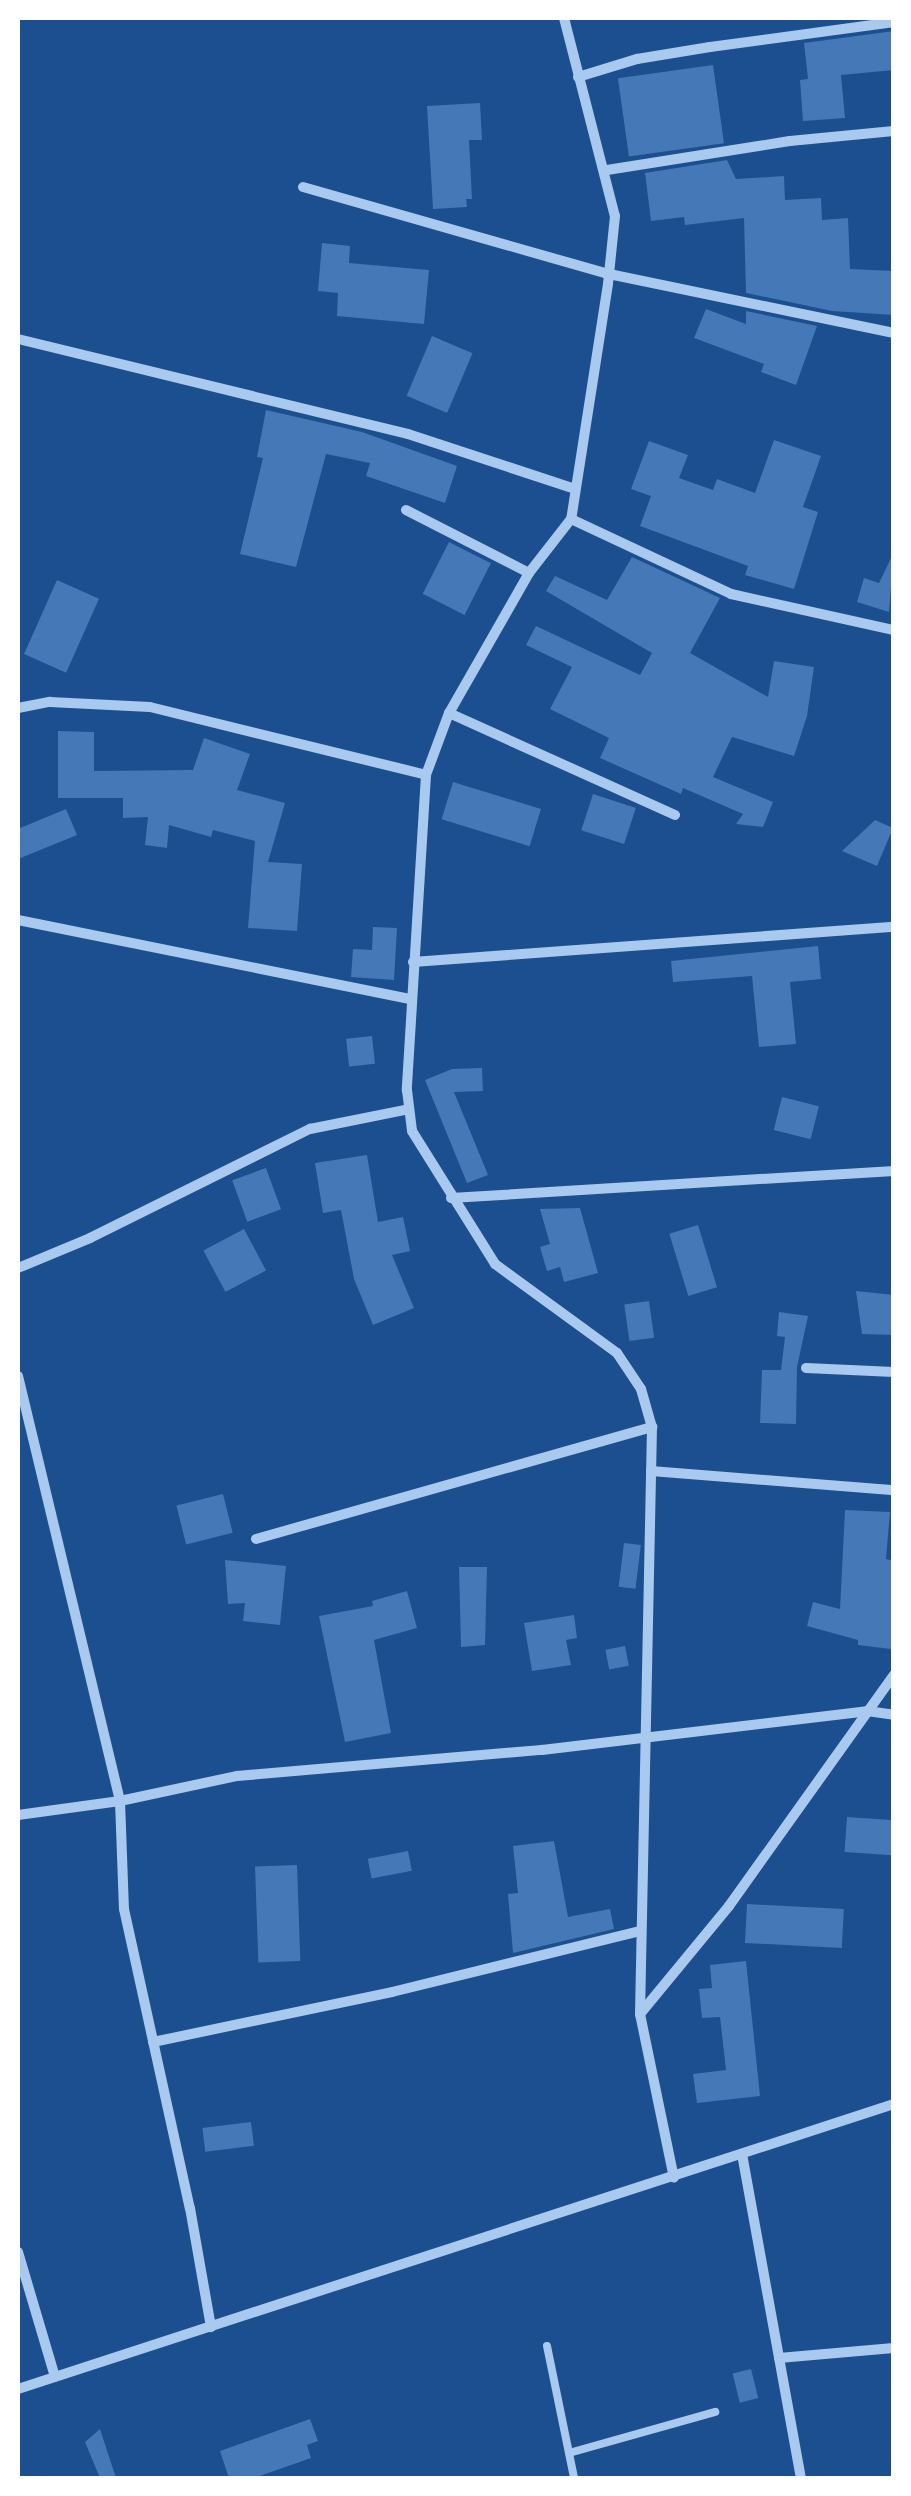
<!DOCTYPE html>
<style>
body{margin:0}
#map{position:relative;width:911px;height:2496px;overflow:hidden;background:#1b4f8f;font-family:"Public Sans",sans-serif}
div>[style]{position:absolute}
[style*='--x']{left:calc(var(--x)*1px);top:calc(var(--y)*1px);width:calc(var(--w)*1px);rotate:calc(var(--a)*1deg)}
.building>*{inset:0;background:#4478b7;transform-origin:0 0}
.lane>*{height:8px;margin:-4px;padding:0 4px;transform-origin:4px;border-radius:4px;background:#a9c9ee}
.street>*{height:10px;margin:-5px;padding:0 5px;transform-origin:5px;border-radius:5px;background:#a9c9ee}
span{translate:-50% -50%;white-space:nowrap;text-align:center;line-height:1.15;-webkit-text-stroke:10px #1b4f8f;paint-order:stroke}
.frame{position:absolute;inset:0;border:20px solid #fff;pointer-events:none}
</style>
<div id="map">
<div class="building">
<i style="clip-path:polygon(894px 31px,894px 70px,841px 75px,845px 118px,803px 121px,800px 80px,808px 79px,804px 43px)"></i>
<i style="left:713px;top:65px;width:79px;height:96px;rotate:82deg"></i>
<i style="clip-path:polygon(480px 103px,482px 140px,469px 140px,472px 199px,466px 199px,467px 207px,433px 209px,427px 106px)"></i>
<i style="clip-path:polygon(727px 160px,736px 179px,784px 176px,785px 200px,821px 198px,822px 220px,848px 218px,850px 269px,894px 271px,894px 315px,832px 311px,746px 293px,744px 218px,685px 225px,684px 217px,651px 221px,645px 173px)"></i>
<i style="clip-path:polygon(322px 243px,350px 246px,349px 263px,429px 270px,424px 324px,337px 316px,338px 293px,318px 291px)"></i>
<i style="clip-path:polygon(706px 309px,746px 324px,746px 311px,817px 326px,796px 385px,761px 372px,764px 364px,694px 338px)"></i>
<i style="left:432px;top:336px;width:44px;height:65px;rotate:23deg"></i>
<i style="clip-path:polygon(266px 410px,362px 432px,457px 466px,445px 503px,366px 476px,370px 463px,326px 454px,296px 567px,240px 554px,263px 458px,257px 457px)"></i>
<i style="clip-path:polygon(774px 440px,821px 456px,803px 507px,818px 512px,794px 589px,745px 575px,748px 566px,640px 526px,651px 496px,631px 489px,649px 441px,688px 455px,679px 478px,713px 490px,717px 479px,755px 493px)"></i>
<i style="left:449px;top:542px;width:47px;height:58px;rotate:27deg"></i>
<i style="clip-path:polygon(894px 552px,889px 612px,857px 602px,864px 578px,879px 583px)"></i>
<i style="clip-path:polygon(632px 557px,720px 598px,690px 653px,768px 697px,774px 661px,814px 667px,807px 716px,794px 756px,732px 737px,713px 777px,773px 802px,763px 827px,736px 824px,743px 814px,683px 788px,681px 794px,600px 758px,609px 738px,550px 709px,572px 667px,526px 645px,536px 626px,640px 675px,652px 653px,546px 591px,555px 576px,607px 600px)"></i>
<i style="left:57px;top:580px;width:46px;height:81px;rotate:24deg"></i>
<i style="clip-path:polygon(58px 731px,94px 732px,94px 771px,193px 770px,204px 738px,250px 754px,237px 790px,285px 803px,268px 862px,302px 864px,297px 931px,248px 928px,255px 841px,213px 830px,211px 837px,169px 825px,167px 848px,145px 845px,148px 817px,123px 818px,123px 798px,58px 798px)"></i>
<i style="left:453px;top:782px;width:92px;height:39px;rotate:17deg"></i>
<i style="left:593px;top:794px;width:45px;height:38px;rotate:18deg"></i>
<i style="clip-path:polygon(66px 809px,77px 835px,18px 859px,18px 829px)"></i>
<i style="clip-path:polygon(875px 820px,893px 828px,877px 866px,842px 851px)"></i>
<i style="clip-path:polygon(373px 927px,397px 928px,394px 980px,351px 977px,353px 949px,372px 950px)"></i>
<i style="clip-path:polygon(818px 946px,821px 979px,790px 982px,796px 1044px,759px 1047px,752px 976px,673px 982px,671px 961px)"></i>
<i style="left:372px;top:1036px;width:28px;height:26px;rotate:84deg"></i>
<i style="clip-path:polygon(482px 1068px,483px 1091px,454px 1092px,488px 1175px,467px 1183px,425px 1080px,452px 1069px)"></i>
<i style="left:782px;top:1097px;width:38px;height:34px;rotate:14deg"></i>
<i style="clip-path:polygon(367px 1155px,378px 1222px,403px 1217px,410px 1251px,392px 1255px,414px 1308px,373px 1325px,354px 1279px,341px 1210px,323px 1213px,315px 1163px)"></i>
<i style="left:266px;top:1168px;width:44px;height:36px;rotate:70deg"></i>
<i style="clip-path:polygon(580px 1208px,598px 1273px,564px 1282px,560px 1267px,547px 1271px,540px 1247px,550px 1244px,540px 1209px)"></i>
<i style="left:698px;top:1225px;width:65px;height:30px;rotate:73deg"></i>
<i style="left:244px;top:1229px;width:47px;height:46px;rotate:62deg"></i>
<i style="clip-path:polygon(856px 1291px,894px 1295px,894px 1335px,862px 1334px)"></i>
<i style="left:649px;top:1301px;width:37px;height:25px;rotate:82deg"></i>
<i style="clip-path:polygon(779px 1312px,808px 1316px,797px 1367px,796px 1424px,760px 1423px,762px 1370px,781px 1370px,785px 1337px,777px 1336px)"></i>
<i style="left:223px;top:1494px;width:40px;height:48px;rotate:76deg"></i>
<i style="clip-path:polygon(845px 1510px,890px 1512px,886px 1559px,894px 1561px,891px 1649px,858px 1645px,858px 1640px,807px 1626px,813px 1602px,840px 1609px)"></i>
<i style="left:624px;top:1543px;width:17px;height:44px;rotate:7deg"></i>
<i style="clip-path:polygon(225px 1560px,286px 1566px,280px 1625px,243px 1621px,245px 1603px,228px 1604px)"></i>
<i style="clip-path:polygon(459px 1567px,487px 1567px,485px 1645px,461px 1647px)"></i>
<i style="clip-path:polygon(407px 1591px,417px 1628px,374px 1640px,391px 1733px,345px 1742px,319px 1616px,373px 1606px,372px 1601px)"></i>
<i style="clip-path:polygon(574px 1615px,577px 1638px,566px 1640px,571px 1665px,532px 1671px,524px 1623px)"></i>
<i style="left:625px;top:1646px;width:20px;height:20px;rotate:79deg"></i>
<i style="left:847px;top:1817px;width:47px;height:35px;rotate:4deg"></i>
<i style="clip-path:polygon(554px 1841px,568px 1917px,610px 1909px,614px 1929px,513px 1953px,508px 1894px,518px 1893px,513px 1846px)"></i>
<i style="left:408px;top:1851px;width:20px;height:41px;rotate:79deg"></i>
<i style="left:297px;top:1865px;width:96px;height:42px;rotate:88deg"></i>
<i style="left:747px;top:1904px;width:97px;height:39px;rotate:3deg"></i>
<i style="clip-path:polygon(746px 1961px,760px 2096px,697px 2103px,693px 2074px,726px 2070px,720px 2017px,702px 2018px,699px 1989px,712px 1988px,710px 1965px)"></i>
<i style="left:251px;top:2122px;width:24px;height:49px;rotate:83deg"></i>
<i style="left:751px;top:2369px;width:30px;height:19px;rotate:76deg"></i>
<i style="clip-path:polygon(310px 2419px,318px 2441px,307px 2445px,311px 2458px,254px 2478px,229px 2478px,220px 2451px)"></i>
<i style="clip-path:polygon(100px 2429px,116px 2478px,100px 2478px,85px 2442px)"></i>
</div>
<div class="lane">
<i style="--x:547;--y:2346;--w:135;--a:78.4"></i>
<i style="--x:569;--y:2453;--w:152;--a:-15.7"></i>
</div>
<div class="street">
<i style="--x:564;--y:18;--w:204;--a:75.6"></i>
<i style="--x:615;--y:216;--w:68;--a:95.9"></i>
<i style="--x:608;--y:284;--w:238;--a:98.9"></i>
<i style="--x:571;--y:519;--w:68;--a:127.9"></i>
<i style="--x:529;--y:573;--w:161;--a:119.7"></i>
<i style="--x:449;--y:713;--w:66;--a:110.4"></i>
<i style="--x:426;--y:775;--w:316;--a:93.5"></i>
<i style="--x:407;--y:1090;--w:41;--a:83"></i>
<i style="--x:412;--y:1131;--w:157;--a:58"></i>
<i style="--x:495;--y:1264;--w:151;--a:36.1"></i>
<i style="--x:617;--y:1353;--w:43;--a:56.3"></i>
<i style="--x:641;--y:1389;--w:40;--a:74"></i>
<i style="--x:652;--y:1427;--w:587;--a:91.17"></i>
<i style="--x:640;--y:2014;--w:167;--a:78.3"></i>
<i style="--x:578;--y:77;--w:62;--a:-17"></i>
<i style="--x:637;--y:59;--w:74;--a:-9.3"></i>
<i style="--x:710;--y:47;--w:186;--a:-7.7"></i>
<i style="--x:607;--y:170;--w:185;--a:-9"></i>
<i style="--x:790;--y:141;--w:104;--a:-5.5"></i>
<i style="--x:303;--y:187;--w:318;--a:15.9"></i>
<i style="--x:609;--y:274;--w:291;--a:11.7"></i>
<i style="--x:18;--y:339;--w:401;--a:13.7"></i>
<i style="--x:408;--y:434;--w:176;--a:18.2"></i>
<i style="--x:406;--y:510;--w:138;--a:27.1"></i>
<i style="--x:571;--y:519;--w:177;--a:25.1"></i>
<i style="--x:731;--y:594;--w:167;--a:12.5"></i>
<i style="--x:18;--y:708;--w:33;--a:-11"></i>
<i style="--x:50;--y:702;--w:100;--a:2.9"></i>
<i style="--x:150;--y:707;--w:284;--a:13.8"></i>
<i style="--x:449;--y:713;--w:248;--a:24.3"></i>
<i style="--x:18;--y:920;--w:401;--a:11.4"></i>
<i style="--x:413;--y:962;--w:482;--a:-4.2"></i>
<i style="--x:451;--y:1198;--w:444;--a:-3.5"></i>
<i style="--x:18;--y:1268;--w:78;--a:-22.6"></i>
<i style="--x:90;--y:1238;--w:246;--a:-26.4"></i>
<i style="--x:310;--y:1129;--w:101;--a:-11.4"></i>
<i style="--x:806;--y:1368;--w:88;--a:2.6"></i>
<i style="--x:18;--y:1376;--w:437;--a:76.5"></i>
<i style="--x:120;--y:1801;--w:120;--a:-12.1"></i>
<i style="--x:237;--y:1776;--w:306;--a:-4.9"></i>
<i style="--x:542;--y:1750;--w:327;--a:-6.8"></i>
<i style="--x:867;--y:1711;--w:27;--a:8"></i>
<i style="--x:651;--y:1471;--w:244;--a:4.5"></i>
<i style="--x:256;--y:1539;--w:412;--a:-15.8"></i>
<i style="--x:18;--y:1815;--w:103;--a:-7.8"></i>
<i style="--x:120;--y:1801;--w:108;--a:87.9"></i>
<i style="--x:124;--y:1909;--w:306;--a:77.6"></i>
<i style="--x:190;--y:2208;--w:121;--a:80"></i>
<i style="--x:640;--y:2014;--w:140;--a:-50.5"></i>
<i style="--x:729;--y:1906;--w:284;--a:-54.5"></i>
<i style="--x:153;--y:2042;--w:244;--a:-11.8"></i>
<i style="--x:392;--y:1992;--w:256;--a:-13.8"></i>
<i style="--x:742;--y:2154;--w:329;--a:79.7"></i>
<i style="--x:18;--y:2252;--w:130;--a:73.5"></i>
<i style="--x:779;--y:2358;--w:115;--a:-5"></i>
<i style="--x:18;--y:2389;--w:921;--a:-18.02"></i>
</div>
<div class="frame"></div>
</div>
